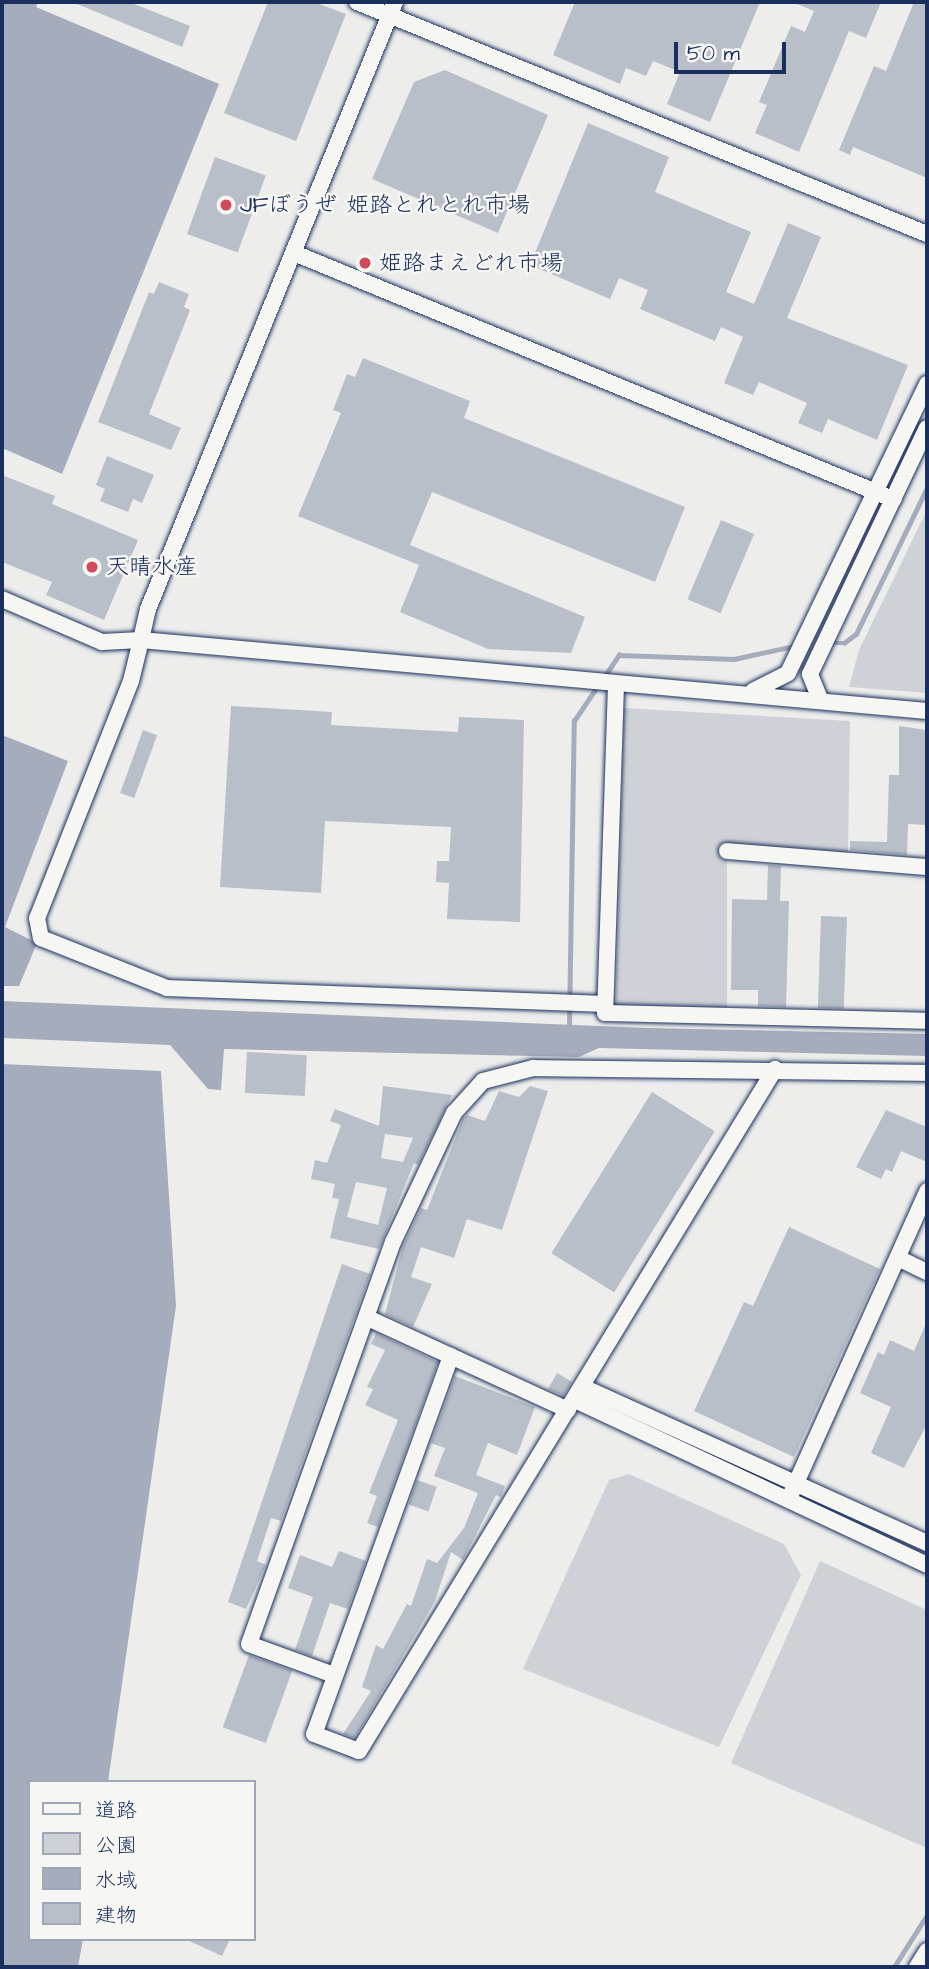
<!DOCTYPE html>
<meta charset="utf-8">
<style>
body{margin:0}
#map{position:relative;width:929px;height:1969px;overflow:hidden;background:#edeeec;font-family:"Architects Daughter","Klee One",sans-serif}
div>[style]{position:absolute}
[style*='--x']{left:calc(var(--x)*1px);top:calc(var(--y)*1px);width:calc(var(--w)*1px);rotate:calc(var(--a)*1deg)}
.green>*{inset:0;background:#ced2d7}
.water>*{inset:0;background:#a5acbc}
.stream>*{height:4.5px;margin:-2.25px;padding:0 2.25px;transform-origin:2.25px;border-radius:2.25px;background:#a5acbc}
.building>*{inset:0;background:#b9bfc8;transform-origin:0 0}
.roads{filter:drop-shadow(0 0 2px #1b2f5e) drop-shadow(0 0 2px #1b2f5e)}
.minor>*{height:16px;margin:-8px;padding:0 8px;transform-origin:8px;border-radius:8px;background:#f6f6f2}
.dots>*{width:19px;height:19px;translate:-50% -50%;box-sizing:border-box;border:4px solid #f6f6f2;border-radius:50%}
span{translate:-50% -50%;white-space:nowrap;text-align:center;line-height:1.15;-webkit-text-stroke:5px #f6f6f2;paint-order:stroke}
.poi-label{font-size:23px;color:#1b2f5e}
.left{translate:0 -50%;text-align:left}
.frame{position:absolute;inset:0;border:4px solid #1b2f5e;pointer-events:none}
.legend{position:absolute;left:28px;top:1780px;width:228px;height:161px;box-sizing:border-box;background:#f6f6f2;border:2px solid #9ea6b7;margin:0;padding:9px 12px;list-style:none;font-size:21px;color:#1b2f5e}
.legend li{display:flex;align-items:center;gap:14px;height:35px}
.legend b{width:35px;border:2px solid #9ea6b7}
.scale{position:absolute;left:674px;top:42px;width:112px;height:32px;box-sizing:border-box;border:4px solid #1b2f5e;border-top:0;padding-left:9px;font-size:21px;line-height:24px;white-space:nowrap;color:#1b2f5e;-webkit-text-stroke:5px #f6f6f2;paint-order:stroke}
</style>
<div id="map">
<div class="green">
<i style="clip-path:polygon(927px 510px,927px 693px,849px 687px,859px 650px)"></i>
<i style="clip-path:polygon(624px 708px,850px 721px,848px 854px,727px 843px,727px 1010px,616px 1006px)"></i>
<i style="clip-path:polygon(629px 1474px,784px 1544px,801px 1575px,719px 1747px,523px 1669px,609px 1480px)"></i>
<i style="clip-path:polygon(820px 1561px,927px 1610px,927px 1848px,731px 1763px)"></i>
</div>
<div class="water">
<i style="clip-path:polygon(2px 2px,38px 2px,36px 7px,219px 84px,62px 474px,2px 448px)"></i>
<i style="clip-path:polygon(2px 735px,68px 761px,5px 927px,37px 943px,19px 986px,2px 986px)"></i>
<i style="clip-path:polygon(2px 1001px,647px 1028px,927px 1034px,927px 1056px,599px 1048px,579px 1057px,224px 1049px,221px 1090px,208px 1089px,170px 1045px,2px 1038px)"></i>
<i style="clip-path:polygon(2px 1064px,161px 1071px,176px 1306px,108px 1782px,30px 1782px,30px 1939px,83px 1939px,78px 1967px,2px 1967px)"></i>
</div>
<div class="stream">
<i style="--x:828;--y:643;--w:16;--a:0"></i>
<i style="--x:844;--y:643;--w:15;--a:-37"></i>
<i style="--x:856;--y:634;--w:162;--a:-64.1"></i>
<i style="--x:604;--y:677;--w:27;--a:-56"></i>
<i style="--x:619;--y:655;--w:115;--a:2"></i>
<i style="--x:734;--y:659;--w:66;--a:-12.3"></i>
<i style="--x:569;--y:1025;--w:304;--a:-89.1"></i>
<i style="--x:574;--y:721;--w:45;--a:-56"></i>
<i style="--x:894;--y:1967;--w:62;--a:-57.6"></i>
</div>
<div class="building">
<i style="clip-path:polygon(72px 2px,129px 2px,190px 26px,182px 47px)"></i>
<i style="clip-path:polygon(268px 2px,314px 2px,346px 14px,296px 141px,224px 113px)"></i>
<i style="clip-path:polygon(575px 2px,760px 2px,710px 122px,667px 104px,680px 72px,653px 61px,646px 76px,626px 68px,620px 84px,553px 55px)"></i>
<i style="clip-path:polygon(792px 2px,881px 2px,866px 38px,849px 31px,799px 152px,755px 133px,767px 105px,759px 102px,791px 26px,805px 32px,814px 11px)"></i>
<i style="clip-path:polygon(914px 2px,927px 2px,927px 178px,853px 147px,850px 155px,839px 150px,874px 66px,886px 71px)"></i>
<i style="clip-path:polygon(445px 70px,548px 115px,498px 233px,372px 179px,414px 82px)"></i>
<i style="clip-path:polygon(588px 123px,669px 157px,655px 192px,751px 232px,726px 292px,754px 304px,788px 223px,821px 237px,787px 318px,908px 365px,877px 440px,828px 419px,822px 433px,798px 423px,807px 403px,759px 382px,753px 395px,724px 383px,743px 337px,721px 327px,715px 341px,640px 309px,648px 290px,619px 278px,610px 299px,530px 265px)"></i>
<i style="left:215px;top:157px;width:54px;height:82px;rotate:20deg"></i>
<i style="clip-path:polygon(159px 282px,189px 294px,184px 307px,190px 310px,149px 414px,181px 428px,171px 450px,98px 422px,149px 292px,154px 294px)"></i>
<i style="clip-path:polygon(363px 358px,470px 401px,464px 418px,685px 507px,655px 582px,432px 492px,410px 545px,585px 617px,571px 653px,488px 649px,400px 612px,419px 565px,298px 516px,341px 413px,333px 410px,347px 374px,355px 377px)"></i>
<i style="clip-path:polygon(107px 456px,154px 475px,142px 503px,133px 499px,128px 512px,100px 501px,105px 489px,96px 485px)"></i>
<i style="clip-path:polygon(2px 475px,55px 496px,52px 504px,138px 540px,104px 620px,46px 595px,52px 582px,2px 562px)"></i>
<i style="left:721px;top:520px;width:36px;height:86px;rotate:23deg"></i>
<i style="clip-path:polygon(231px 706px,332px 712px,331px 725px,458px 732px,459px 717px,524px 720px,520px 922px,447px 919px,449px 883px,436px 882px,437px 861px,449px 861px,451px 827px,325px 821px,321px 893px,220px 887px)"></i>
<i style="clip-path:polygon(899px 726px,927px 730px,927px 825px,908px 824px,907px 855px,850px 850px,850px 841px,887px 842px,889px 775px,899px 775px)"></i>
<i style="left:143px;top:730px;width:15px;height:67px;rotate:20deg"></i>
<i style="clip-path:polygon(768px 865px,781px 866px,780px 901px,789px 901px,786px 1007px,758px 1006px,758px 990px,731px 990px,732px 899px,767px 900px)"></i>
<i style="left:821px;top:916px;width:26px;height:92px;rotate:2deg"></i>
<i style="left:247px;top:1052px;width:60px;height:41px;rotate:3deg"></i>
<i style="clip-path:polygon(evenodd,383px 1086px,452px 1095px,418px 1165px,414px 1163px,379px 1249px,330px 1238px,339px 1199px,332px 1198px,335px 1184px,311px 1179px,315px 1160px,327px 1163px,341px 1125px,330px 1121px,335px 1109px,379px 1126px,383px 1086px,385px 1134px,413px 1138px,403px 1162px,381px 1158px,385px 1134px,383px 1086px,356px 1182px,387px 1188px,378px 1225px,347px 1217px,356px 1182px)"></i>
<i style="clip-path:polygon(530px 1086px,548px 1091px,502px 1230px,467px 1219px,454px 1258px,421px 1247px,411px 1277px,432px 1284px,413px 1327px,385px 1314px,403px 1246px,421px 1208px,427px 1210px,463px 1119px,467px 1115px,485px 1121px,499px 1091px,519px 1097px)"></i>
<i style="left:652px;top:1092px;width:74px;height:190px;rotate:32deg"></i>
<i style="clip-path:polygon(886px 1110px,927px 1127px,927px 1162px,901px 1151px,892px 1172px,886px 1169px,881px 1179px,856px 1167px)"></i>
<i style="clip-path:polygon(789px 1227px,880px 1269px,794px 1457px,694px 1411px,744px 1302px,753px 1306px)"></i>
<i style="clip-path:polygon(342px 1264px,370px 1274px,281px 1521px,271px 1518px,257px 1561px,266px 1565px,246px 1609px,228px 1602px)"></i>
<i style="clip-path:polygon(927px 1321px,927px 1424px,904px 1468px,871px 1453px,891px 1407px,860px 1393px,878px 1352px,884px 1355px,890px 1340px,914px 1351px)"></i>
<i style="clip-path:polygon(376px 1333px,438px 1362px,378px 1527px,367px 1523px,377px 1496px,369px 1493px,398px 1420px,365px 1405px,373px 1389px,367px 1387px,385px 1350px,371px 1344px)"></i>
<i style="clip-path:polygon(557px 1373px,572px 1382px,563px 1396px,548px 1389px)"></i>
<i style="clip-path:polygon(455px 1376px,535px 1407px,517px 1455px,488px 1443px,476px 1475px,505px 1486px,501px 1497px,496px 1495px,463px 1560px,451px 1552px,435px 1601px,355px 1738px,343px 1734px,371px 1691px,362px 1687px,376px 1645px,383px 1649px,407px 1604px,411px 1606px,427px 1559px,437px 1563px,464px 1528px,478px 1493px,434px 1476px,445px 1448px,431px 1443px)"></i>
<i style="left:417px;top:1480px;width:21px;height:26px;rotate:19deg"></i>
<i style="clip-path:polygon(339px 1551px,366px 1561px,348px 1609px,330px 1603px,312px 1656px,295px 1650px,313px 1597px,288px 1588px,300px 1555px,332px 1567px)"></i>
<i style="left:249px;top:1655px;width:46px;height:77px;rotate:20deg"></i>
<i style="clip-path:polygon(185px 1939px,230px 1939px,222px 1956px)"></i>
</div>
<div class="roads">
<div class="minor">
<i style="--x:357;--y:2;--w:615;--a:22.15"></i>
<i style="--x:395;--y:2;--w:655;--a:112.14"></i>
<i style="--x:148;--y:609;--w:32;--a:103"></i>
<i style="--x:141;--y:640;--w:789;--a:5.16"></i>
<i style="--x:294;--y:253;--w:648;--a:22.33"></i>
<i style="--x:2;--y:599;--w:109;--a:23.3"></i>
<i style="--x:102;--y:642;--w:39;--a:-3"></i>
<i style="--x:141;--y:640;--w:42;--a:103.7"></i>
<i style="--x:131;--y:681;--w:255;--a:111.6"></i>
<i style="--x:37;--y:918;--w:20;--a:79"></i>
<i style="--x:41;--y:938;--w:136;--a:21.6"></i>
<i style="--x:167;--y:988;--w:438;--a:2.1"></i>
<i style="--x:616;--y:685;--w:328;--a:91.9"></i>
<i style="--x:605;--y:1013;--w:322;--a:1.4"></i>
<i style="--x:753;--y:691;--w:39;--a:-27"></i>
<i style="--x:788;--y:673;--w:321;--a:-64.3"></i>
<i style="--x:820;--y:699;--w:27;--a:-112"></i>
<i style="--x:810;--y:674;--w:272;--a:-64.6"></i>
<i style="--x:727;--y:851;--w:201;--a:4.6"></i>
<i style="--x:898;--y:1258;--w:32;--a:26"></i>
<i style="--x:368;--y:1318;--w:220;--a:24.7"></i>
<i style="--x:451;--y:1356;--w:402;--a:109.9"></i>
<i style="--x:314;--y:1734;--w:48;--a:20.7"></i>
<i style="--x:359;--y:1751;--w:799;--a:-58.62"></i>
<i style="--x:583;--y:1387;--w:378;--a:24.4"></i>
<i style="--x:575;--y:1400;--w:389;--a:25.1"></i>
<i style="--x:792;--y:1492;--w:330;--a:-65.8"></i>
<i style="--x:334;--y:1675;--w:90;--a:-160"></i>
<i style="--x:249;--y:1644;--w:427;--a:-70.3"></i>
<i style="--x:393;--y:1242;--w:143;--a:-64.7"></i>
<i style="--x:454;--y:1113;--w:43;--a:-47.8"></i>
<i style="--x:483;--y:1081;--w:52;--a:-14.6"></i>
<i style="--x:533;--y:1068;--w:394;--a:0.7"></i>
<i style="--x:917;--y:1967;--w:19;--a:-58"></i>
</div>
</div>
<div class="dots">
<i style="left:226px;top:205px;background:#d1495b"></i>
<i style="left:365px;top:263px;background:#d1495b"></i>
<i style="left:92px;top:567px;background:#d1495b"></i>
</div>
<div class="poi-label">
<span class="left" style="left:240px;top:205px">JFぼうぜ 姫路とれとれ市場</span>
<span class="left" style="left:379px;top:263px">姫路まえどれ市場</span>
<span class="left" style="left:106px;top:567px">天晴水産</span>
</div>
<div class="frame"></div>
<ul class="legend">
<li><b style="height:9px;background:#f6f6f2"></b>道路</li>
<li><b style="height:19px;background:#ced2d7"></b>公園</li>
<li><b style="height:19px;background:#a5acbc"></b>水域</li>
<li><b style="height:19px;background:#b9bfc8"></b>建物</li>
</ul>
<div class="scale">50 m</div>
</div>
